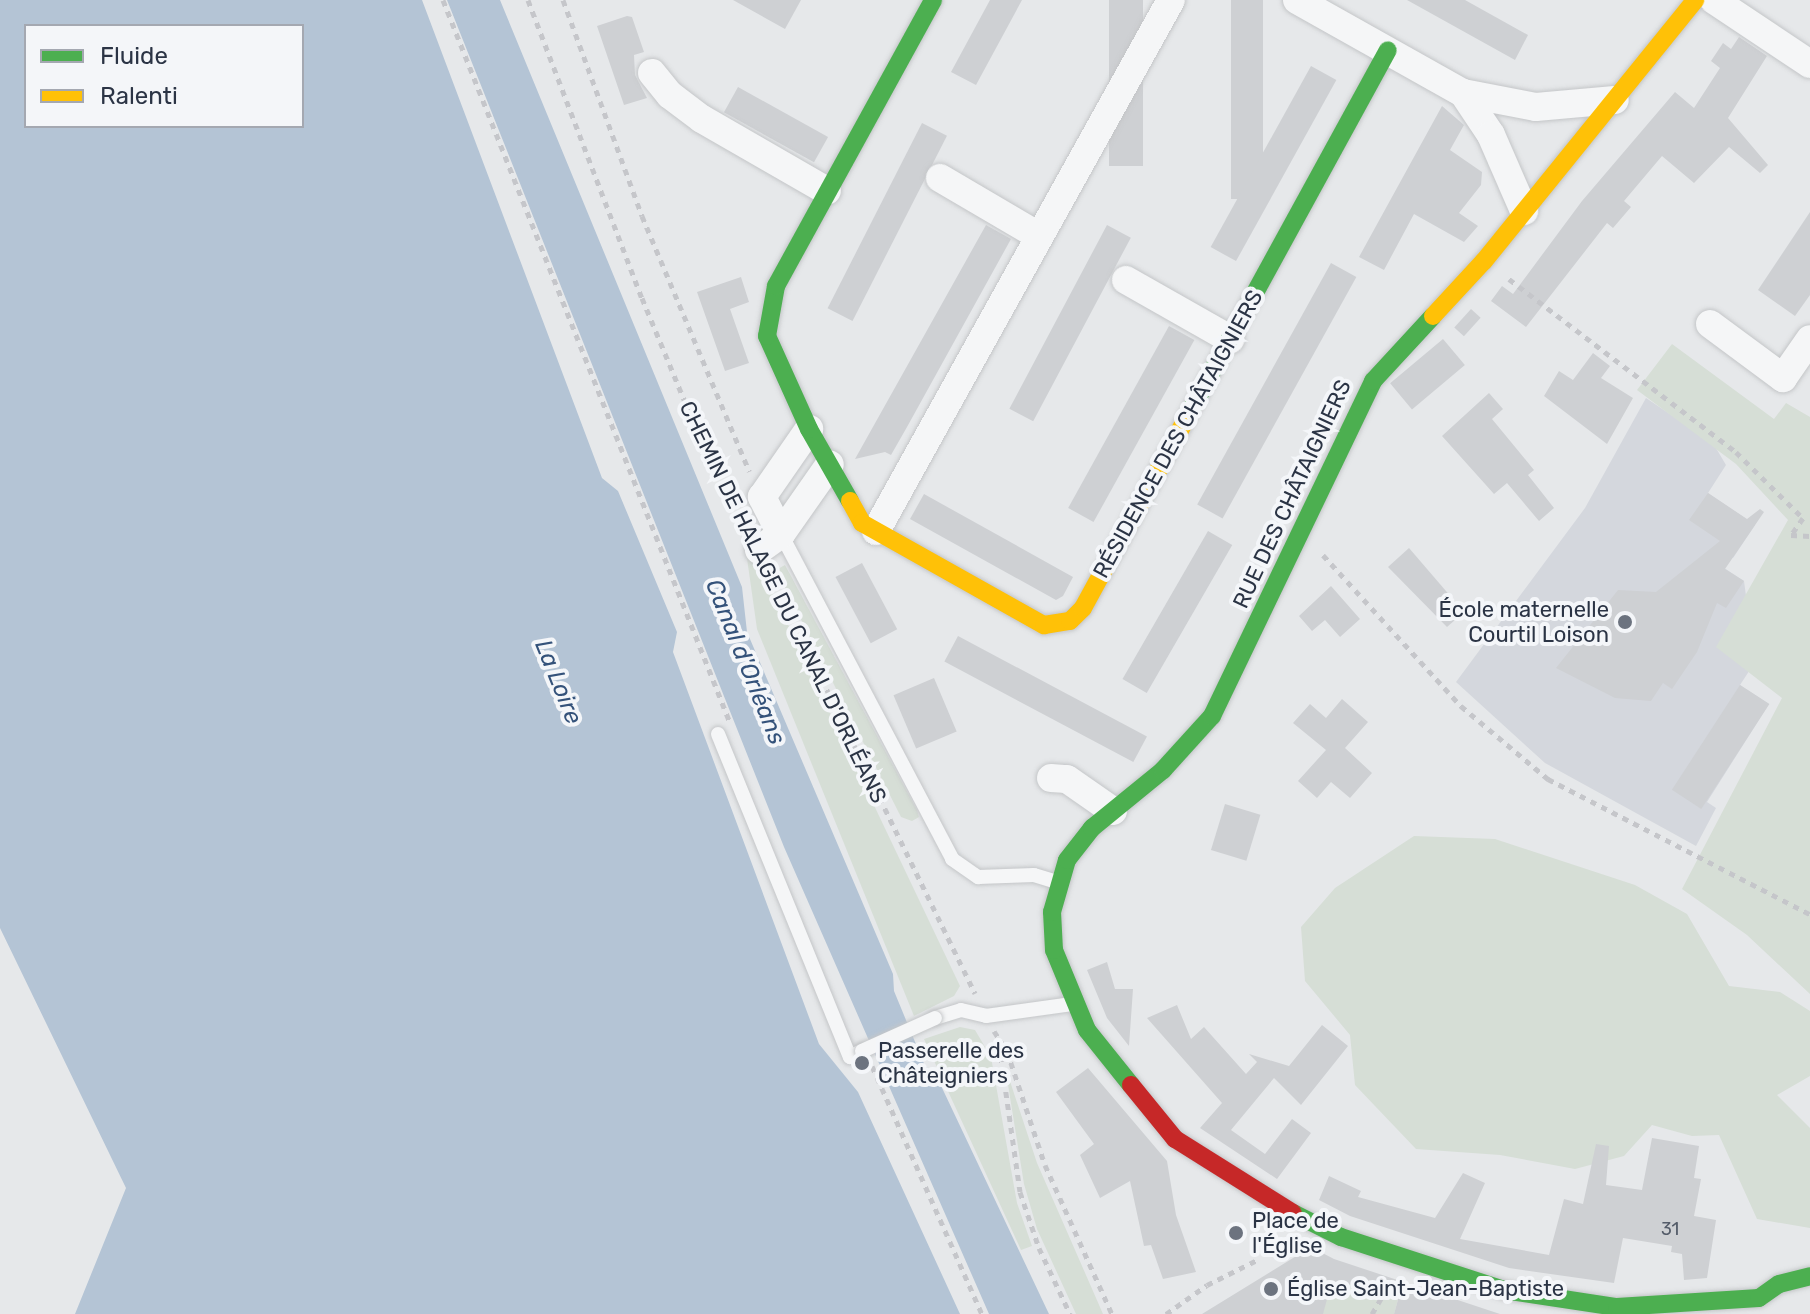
<!DOCTYPE html>
<meta charset="utf-8">
<style>
body{margin:0}
#map{position:relative;width:1810px;height:1314px;overflow:hidden;background:#e6e8ea;font-family:Rubik,sans-serif}
div>[style]{position:absolute}
[style*='--x']{left:calc(var(--x)*1px);top:calc(var(--y)*1px);width:calc(var(--w)*1px);rotate:calc(var(--a)*1deg)}
.built>*{inset:0;background:#d4d7dd}
.green>*{inset:0;background:#d6ded6}
.water>*{inset:0;background:#b4c4d5}
.building>*{inset:0;background:#ced0d3;transform-origin:0 0}
.path>*{height:5px;margin-top:-2.5px;transform-origin:0;background:repeating-linear-gradient(90deg,#c5c6ca 0 6px,transparent 0 12px)}
.roads{filter:drop-shadow(0 0 2px #c4c6c8) drop-shadow(0 0 2px #c4c6c8)}
.lane>*{height:14px;margin:-7px;padding:0 7px;transform-origin:7px;border-radius:7px;background:#f5f6f7}
.street>*{height:28px;margin:-14px;padding:0 14px;transform-origin:14px;border-radius:14px;background:#f5f6f7}
.fast>*{height:18px;margin:-9px;padding:0 9px;transform-origin:9px;border-radius:9px;background:#4caf50}
.slow>*{height:18px;margin:-9px;padding:0 9px;transform-origin:9px;border-radius:9px;background:#ffc107}
.jam>*{height:18px;margin:-9px;padding:0 9px;transform-origin:9px;border-radius:9px;background:#c62828}
.bridges{filter:drop-shadow(0 0 2px #c4c6c8) drop-shadow(0 0 2px #c4c6c8)}
.lane-bridge>*{height:14px;margin:-7px;padding:0 7px;transform-origin:7px;border-radius:7px;background:#f5f6f7}
.dots>*{width:22px;height:22px;translate:-50% -50%;box-sizing:border-box;border:4px solid #f4f6f9;border-radius:50%}
span{translate:-50% -50%;white-space:nowrap;text-align:center;line-height:1.15;-webkit-text-stroke:8px #f4f6f9;paint-order:stroke}
.number-label{font-size:18px;color:#545c69}
.number-label span{-webkit-text-stroke-width:0}
.street-label{font-size:22px;color:#2b3445}
.poi-label{font-size:22px;color:#2b3445}
.right{translate:-100% -50%;text-align:right}
.left{translate:0 -50%;text-align:left}
.water-label{font-size:24px;color:#34527a;font-style:italic}
.legend{position:absolute;left:24px;top:24px;width:280px;height:104px;box-sizing:border-box;background:#f4f6f9;border:2px solid #a4a8b1;margin:0;padding:10px 14px;list-style:none;font-size:24px;color:#2b3445}
.legend li{display:flex;align-items:center;gap:16px;height:40px}
.legend b{width:40px;border:2px solid #a4a8b1}
</style>
<div id="map">
<div class="built">
<i style="clip-path:polygon(1646px 398px,1713px 443px,1726px 465px,1708px 493px,1755px 525px,1733px 558px,1719px 549px,1712px 560px,1744px 581px,1755px 662px,1740px 685px,1769px 704px,1707px 802px,1716px 808px,1696px 846px,1545px 763px,1456px 682px,1585px 508px)"></i>
</div>
<div class="green">
<i style="clip-path:polygon(1672px 344px,1774px 419px,1786px 403px,1810px 417px,1810px 994px,1747px 935px,1682px 889px,1782px 698px,1716px 647px,1788px 520px,1736px 464px,1637px 390px)"></i>
<i style="clip-path:polygon(743px 530px,960px 986px,954px 996px,914px 1016px,757px 629px)"></i>
<i style="clip-path:polygon(785px 565px,917px 810px,919px 817px,912px 821px,901px 817px,776px 570px)"></i>
<i style="clip-path:polygon(1414px 836px,1495px 839px,1635px 885px,1687px 914px,1729px 986px,1780px 992px,1810px 1011px,1810px 1076px,1777px 1095px,1810px 1128px,1810px 1228px,1757px 1219px,1719px 1135px,1692px 1136px,1652px 1125px,1624px 1156px,1575px 1169px,1500px 1155px,1416px 1149px,1355px 1085px,1350px 1035px,1305px 981px,1301px 927px,1335px 888px)"></i>
<i style="clip-path:polygon(960px 1027px,975px 1030px,991px 1057px,1017px 1203px,1032px 1246px,1021px 1250px,924px 1039px)"></i>
<i style="clip-path:polygon(1005px 1066px,1037px 1163px,1103px 1314px,1076px 1314px,1037px 1229px,1024px 1184px)"></i>
<i style="clip-path:polygon(1313px 1277px,1399px 1296px,1394px 1314px,1317px 1314px)"></i>
</div>
<div class="water">
<i style="clip-path:polygon(evenodd,0 0,422px 0,602px 478px,618px 491px,677px 632px,673px 652px,819px 1044px,858px 1092px,960px 1314px,75px 1314px,126px 1188px,0 928px,0 0,302px 26px,302px 126px,26px 126px,26px 26px,302px 26px)"></i>
<i style="clip-path:polygon(447px 0,500px 0,742px 587px,747px 632px,893px 974px,894px 991px,925px 1066px,935px 1073px,1049px 1314px,989px 1314px,784px 847px)"></i>
</div>
<div class="building">
<i style="clip-path:polygon(733px 0,801px 0,785px 29px)"></i>
<i style="clip-path:polygon(990px 0,1022px 0,976px 85px,951px 72px)"></i>
<i style="left:1109px;top:0;width:34px;height:166px"></i>
<i style="left:1231px;top:0;width:32px;height:199px"></i>
<i style="clip-path:polygon(1407px 0,1465px 0,1528px 35px,1515px 60px)"></i>
<i style="clip-path:polygon(627px 16px,632px 17px,644px 52px,634px 55px,635px 75px,647px 98px,624px 105px,597px 26px)"></i>
<i style="clip-path:polygon(1739px 37px,1767px 56px,1728px 118px,1768px 165px,1760px 173px,1729px 147px,1694px 183px,1662px 156px,1624px 201px,1631px 207px,1613px 228px,1607px 223px,1526px 327px,1491px 301px,1502px 286px,1513px 294px,1582px 201px,1675px 92px,1694px 108px,1720px 68px,1711px 61px,1723px 43px,1731px 49px)"></i>
<i style="left:1311px;top:66px;width:29px;height:207px;rotate:29deg"></i>
<i style="left:738px;top:87px;width:103px;height:29px;rotate:29deg"></i>
<i style="clip-path:polygon(1442px 106px,1464px 125px,1450px 150px,1482px 172px,1481px 185px,1459px 213px,1478px 226px,1464px 242px,1414px 214px,1384px 270px,1359px 257px)"></i>
<i style="left:922px;top:123px;width:28px;height:208px;rotate:27deg"></i>
<i style="clip-path:polygon(1810px 212px,1810px 295px,1795px 316px,1758px 290px)"></i>
<i style="clip-path:polygon(986px 225px,1011px 239px,907px 427px,891px 455px,885px 452px,855px 459px)"></i>
<i style="left:1107px;top:225px;width:27px;height:208px;rotate:28deg"></i>
<i style="left:1331px;top:263px;width:29px;height:276px;rotate:29deg"></i>
<i style="clip-path:polygon(741px 277px,749px 302px,730px 309px,749px 363px,725px 371px,697px 292px)"></i>
<i style="left:1471px;top:309px;width:13px;height:25px;rotate:42deg"></i>
<i style="left:1169px;top:326px;width:29px;height:208px;rotate:29deg"></i>
<i style="left:1443px;top:339px;width:34px;height:69px;rotate:50deg"></i>
<i style="clip-path:polygon(1593px 353px,1610px 366px,1601px 378px,1633px 398px,1607px 444px,1544px 396px,1559px 371px,1573px 380px)"></i>
<i style="clip-path:polygon(1489px 393px,1503px 409px,1492px 419px,1534px 470px,1528px 475px,1554px 508px,1539px 521px,1507px 483px,1494px 494px,1442px 436px)"></i>
<i style="clip-path:polygon(1708px 493px,1747px 519px,1760px 509px,1764px 512px,1725px 569px,1744px 581px,1726px 608px,1717px 603px,1697px 652px,1672px 689px,1663px 683px,1651px 701px,1615px 698px,1556px 668px,1618px 590px,1656px 592px,1720px 541px,1689px 520px)"></i>
<i style="clip-path:polygon(924px 494px,1073px 577px,1063px 596px,1056px 600px,910px 519px)"></i>
<i style="left:1208px;top:531px;width:28px;height:171px;rotate:30deg"></i>
<i style="clip-path:polygon(1409px 548px,1464px 612px,1447px 627px,1388px 567px)"></i>
<i style="left:862px;top:563px;width:75px;height:30px;rotate:62deg"></i>
<i style="clip-path:polygon(1331px 586px,1360px 619px,1340px 637px,1325px 620px,1312px 631px,1299px 616px)"></i>
<i style="left:958px;top:636px;width:214px;height:29px;rotate:28deg"></i>
<i style="left:934px;top:678px;width:58px;height:44px;rotate:67deg"></i>
<i style="left:1740px;top:685px;width:35px;height:125px;rotate:33deg"></i>
<i style="clip-path:polygon(1342px 699px,1368px 722px,1345px 748px,1372px 773px,1350px 798px,1331px 782px,1317px 798px,1298px 781px,1326px 750px,1293px 723px,1310px 704px,1326px 718px)"></i>
<i style="left:1225px;top:804px;width:37px;height:48px;rotate:17deg"></i>
<i style="clip-path:polygon(1107px 962px,1115px 989px,1133px 989px,1129px 1046px,1107px 1018px,1087px 970px)"></i>
<i style="clip-path:polygon(1177px 1005px,1191px 1039px,1204px 1027px,1246px 1074px,1257px 1062px,1249px 1054px,1289px 1066px,1322px 1025px,1348px 1046px,1301px 1105px,1274px 1078px,1231px 1130px,1265px 1154px,1292px 1119px,1311px 1133px,1277px 1179px,1200px 1128px,1222px 1103px,1147px 1018px)"></i>
<i style="clip-path:polygon(1088px 1068px,1167px 1161px,1176px 1215px,1196px 1272px,1163px 1279px,1151px 1245px,1144px 1246px,1130px 1181px,1100px 1198px,1080px 1155px,1094px 1144px,1056px 1092px)"></i>
<i style="clip-path:polygon(1652px 1138px,1699px 1146px,1694px 1178px,1701px 1179px,1694px 1216px,1716px 1220px,1707px 1278px,1684px 1280px,1682px 1254px,1671px 1252px,1672px 1246px,1623px 1238px,1614px 1283px,1509px 1268px,1350px 1216px,1319px 1200px,1329px 1176px,1361px 1191px,1358px 1197px,1435px 1218px,1463px 1173px,1485px 1183px,1460px 1239px,1549px 1255px,1564px 1199px,1583px 1204px,1596px 1144px,1609px 1146px,1606px 1185px,1642px 1190px)"></i>
<i style="clip-path:polygon(1311px 1247px,1334px 1259px,1500px 1314px,1394px 1314px,1399px 1296px,1332px 1281px,1323px 1314px,1202px 1314px)"></i>
</div>
<div class="path">
<i style="--x:443;--y:0;--w:775;--a:68.34"></i>
<i style="--x:528;--y:0;--w:319;--a:69.1"></i>
<i style="--x:642;--y:298;--w:175;--a:67.5"></i>
<i style="--x:709;--y:460;--w:52;--a:59"></i>
<i style="--x:563;--y:0;--w:230;--a:69.9"></i>
<i style="--x:642;--y:216;--w:277;--a:67.2"></i>
<i style="--x:1509;--y:279;--w:285;--a:37.3"></i>
<i style="--x:1736;--y:452;--w:94;--a:44.6"></i>
<i style="--x:1803;--y:518;--w:21;--a:125"></i>
<i style="--x:1791;--y:535;--w:19;--a:3"></i>
<i style="--x:1323;--y:555;--w:205;--a:47.6"></i>
<i style="--x:1461;--y:706;--w:114;--a:40"></i>
<i style="--x:1548;--y:779;--w:295;--a:27.3"></i>
<i style="--x:769;--y:571;--w:470;--a:64"></i>
<i style="--x:994;--y:1031;--w:24;--a:57"></i>
<i style="--x:1007;--y:1051;--w:120;--a:71.6"></i>
<i style="--x:1045;--y:1165;--w:163;--a:65.8"></i>
<i style="--x:999;--y:1044;--w:149;--a:81.9"></i>
<i style="--x:1020;--y:1192;--w:59;--a:71.3"></i>
<i style="--x:1039;--y:1248;--w:73;--a:64.8"></i>
<i style="--x:872;--y:1066;--w:271;--a:66.1"></i>
<i style="--x:1166;--y:1314;--w:50;--a:-35.3"></i>
<i style="--x:1207;--y:1285;--w:56;--a:-26.6"></i>
<i style="--x:1372;--y:1314;--w:24;--a:-60"></i>
</div>
<div class="roads">
<div class="lane">
<i style="--x:781;--y:534;--w:367;--a:62.2"></i>
<i style="--x:952;--y:859;--w:32;--a:35"></i>
<i style="--x:978;--y:877;--w:56;--a:-2"></i>
<i style="--x:1034;--y:875;--w:24;--a:17"></i>
<i style="--x:718;--y:734;--w:349;--a:67.8"></i>
<i style="--x:850;--y:1057;--w:13;--a:-27"></i>
<i style="--x:935;--y:1018;--w:27;--a:-17"></i>
<i style="--x:961;--y:1010;--w:26;--a:13"></i>
<i style="--x:986;--y:1016;--w:87;--a:-7.9"></i>
</div>
<div class="street">
<i style="--x:1297;--y:0;--w:190;--a:29.3"></i>
<i style="--x:1463;--y:93;--w:74;--a:10.9"></i>
<i style="--x:1536;--y:107;--w:79;--a:-5.1"></i>
<i style="--x:1714;--y:0;--w:115;--a:33.7"></i>
<i style="--x:652;--y:73;--w:28;--a:51"></i>
<i style="--x:670;--y:95;--w:40;--a:37"></i>
<i style="--x:702;--y:119;--w:144;--a:29.9"></i>
<i style="--x:1463;--y:93;--w:50;--a:56.3"></i>
<i style="--x:1491;--y:135;--w:83;--a:66.5"></i>
<i style="--x:940;--y:178;--w:115;--a:30.4"></i>
<i style="--x:1126;--y:280;--w:120;--a:29.6"></i>
<i style="--x:1710;--y:324;--w:91;--a:36.5"></i>
<i style="--x:1783;--y:378;--w:47;--a:-55.3"></i>
<i style="--x:876;--y:531;--w:607;--a:-60.95"></i>
<i style="--x:781;--y:534;--w:42;--a:-117.2"></i>
<i style="--x:762;--y:497;--w:83;--a:-55.3"></i>
<i style="--x:759;--y:550;--w:27;--a:-36"></i>
<i style="--x:781;--y:534;--w:85;--a:-55"></i>
<i style="--x:1051;--y:778;--w:16;--a:4"></i>
<i style="--x:1067;--y:779;--w:56;--a:34.8"></i>
</div>
<div class="fast">
<i style="--x:1187;--y:417;--w:418;--a:-61.3"></i>
<i style="--x:850;--y:501;--w:83;--a:-119.7"></i>
<i style="--x:809;--y:429;--w:102;--a:-114.3"></i>
<i style="--x:767;--y:336;--w:51;--a:-79.8"></i>
<i style="--x:776;--y:286;--w:326;--a:-61.2"></i>
<i style="--x:1131;--y:1085;--w:70;--a:-128.7"></i>
<i style="--x:1087;--y:1030;--w:87;--a:-112.4"></i>
<i style="--x:1054;--y:950;--w:38;--a:-93"></i>
<i style="--x:1052;--y:912;--w:54;--a:-73.9"></i>
<i style="--x:1067;--y:860;--w:41;--a:-52"></i>
<i style="--x:1092;--y:828;--w:92;--a:-39.2"></i>
<i style="--x:1163;--y:770;--w:73;--a:-47.8"></i>
<i style="--x:1212;--y:716;--w:372;--a:-64.3"></i>
<i style="--x:1373;--y:381;--w:88;--a:-47.3"></i>
<i style="--x:1293;--y:1213;--w:54;--a:26.6"></i>
<i style="--x:1341;--y:1237;--w:171;--a:18"></i>
<i style="--x:1504;--y:1290;--w:114;--a:8.6"></i>
<i style="--x:1617;--y:1307;--w:142;--a:-3.6"></i>
<i style="--x:1759;--y:1298;--w:24;--a:-35"></i>
<i style="--x:1779;--y:1284;--w:32;--a:-14"></i>
</div>
<div class="slow">
<i style="--x:1433;--y:316;--w:75;--a:-47.2"></i>
<i style="--x:1484;--y:261;--w:336;--a:-51"></i>
<i style="--x:850;--y:501;--w:25;--a:61"></i>
<i style="--x:862;--y:523;--w:209;--a:29.3"></i>
<i style="--x:1044;--y:625;--w:26;--a:-9"></i>
<i style="--x:1070;--y:621;--w:18;--a:-45"></i>
<i style="--x:1083;--y:608;--w:217;--a:-61.4"></i>
</div>
<div class="jam">
<i style="--x:1131;--y:1085;--w:70;--a:50.8"></i>
<i style="--x:1175;--y:1139;--w:139;--a:32.1"></i>
</div>
</div>
<div class="bridges">
<div class="lane-bridge">
<i style="--x:862;--y:1051;--w:80;--a:-24.3"></i>
</div>
</div>
<div class="dots">
<i style="left:1625px;top:622px;background:#6c737f"></i>
<i style="left:862px;top:1063px;background:#6c737f"></i>
<i style="left:1236px;top:1233px;background:#6c737f"></i>
<i style="left:1271px;top:1289px;background:#6c737f"></i>
</div>
<div class="number-label">
<span style="left:1670px;top:1229px">31</span>
</div>
<div class="street-label">
<span style="left:1178px;top:434px;rotate:-61deg">RÉSIDENCE DES CHÂTAIGNIERS</span>
<span style="left:1292px;top:494px;rotate:-65deg">RUE DES CHÂTAIGNIERS</span>
<span style="left:783px;top:602px;rotate:64deg">CHEMIN DE HALAGE DU CANAL D'ORLÉANS</span>
</div>
<div class="poi-label">
<span class="right" style="left:1609px;top:622px">École maternelle<br>Courtil Loison</span>
<span class="left" style="left:878px;top:1063px">Passerelle des<br>Châteigniers</span>
<span class="left" style="left:1252px;top:1233px">Place de<br>l'Église</span>
<span class="left" style="left:1287px;top:1289px">Église Saint-Jean-Baptiste</span>
</div>
<div class="water-label">
<span style="left:745px;top:662px;rotate:68deg">Canal d'Orléans</span>
<span style="left:558px;top:682px;rotate:68deg">La Loire</span>
</div>
<ul class="legend">
<li><b style="height:10px;background:#4caf50"></b>Fluide</li>
<li><b style="height:10px;background:#ffc107"></b>Ralenti</li>
</ul>
</div>
